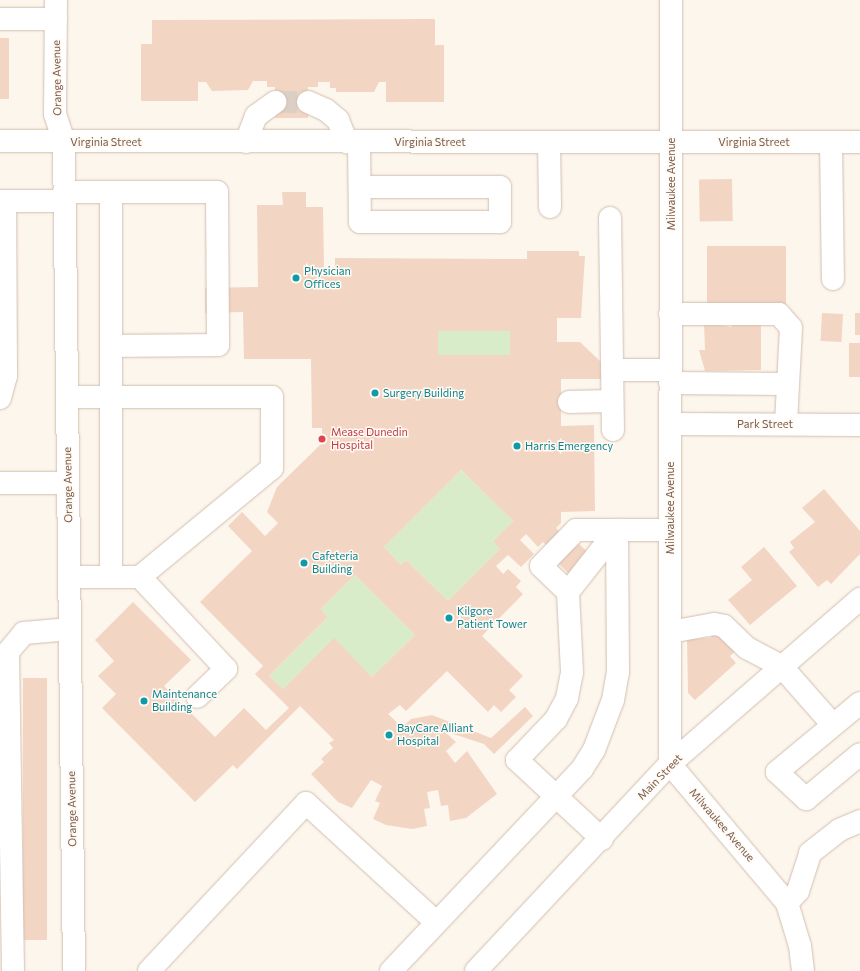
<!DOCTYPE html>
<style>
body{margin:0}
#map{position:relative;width:860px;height:971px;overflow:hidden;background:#fdf6ec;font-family:Commissioner,sans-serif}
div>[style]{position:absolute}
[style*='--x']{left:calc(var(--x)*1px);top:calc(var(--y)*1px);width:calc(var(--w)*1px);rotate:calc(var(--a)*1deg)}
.green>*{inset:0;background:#d8ecc9;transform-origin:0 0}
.building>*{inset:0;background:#f3d5c3;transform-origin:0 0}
.minor-tunnel>*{height:22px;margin-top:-11px;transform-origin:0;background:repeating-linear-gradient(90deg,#dcd0c4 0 22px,transparent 0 33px)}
.roads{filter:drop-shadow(0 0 1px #d1beb0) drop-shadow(0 0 1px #d1beb0)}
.minor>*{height:22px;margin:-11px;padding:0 11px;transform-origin:11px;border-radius:11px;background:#fff}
.dots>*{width:11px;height:11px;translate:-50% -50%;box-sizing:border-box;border:2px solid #fffaf3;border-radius:50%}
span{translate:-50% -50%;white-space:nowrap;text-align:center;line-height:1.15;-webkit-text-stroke:3px #fffaf3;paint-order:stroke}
.street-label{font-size:11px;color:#7a5c4d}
.culture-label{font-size:11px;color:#0d838f}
.left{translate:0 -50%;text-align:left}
.health-label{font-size:11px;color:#be3a42}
</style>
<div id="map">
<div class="green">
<i style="left:438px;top:331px;width:72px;height:24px"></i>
<i style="clip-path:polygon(461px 470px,513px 521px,493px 541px,500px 549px,448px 601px,406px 560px,401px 565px,384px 547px)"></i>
<i style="clip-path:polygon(355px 575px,415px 635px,372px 677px,334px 639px,283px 689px,269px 676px,328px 617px,321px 609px)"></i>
</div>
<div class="building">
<i style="clip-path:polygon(435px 19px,435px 45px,444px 45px,444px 102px,386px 102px,386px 82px,379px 82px,374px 92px,336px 92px,336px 88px,330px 88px,330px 82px,318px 82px,318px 87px,308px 87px,308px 118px,275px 118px,275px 87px,267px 87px,267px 81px,253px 81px,248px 90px,212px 91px,206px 82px,198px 82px,198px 101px,141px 101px,141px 44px,152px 44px,152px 20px)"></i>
<i style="left:0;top:38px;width:9px;height:61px"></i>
<i style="left:732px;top:179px;width:42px;height:33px;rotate:89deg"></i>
<i style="clip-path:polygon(evenodd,282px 192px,306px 192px,306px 207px,323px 207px,324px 269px,335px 269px,335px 258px,527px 259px,527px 251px,579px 251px,579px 256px,585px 256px,581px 318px,557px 318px,557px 342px,580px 342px,601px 362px,601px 379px,561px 379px,561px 426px,594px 425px,595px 511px,561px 512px,561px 523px,556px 528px,575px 547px,579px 544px,590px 554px,570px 575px,558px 563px,561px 560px,543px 542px,538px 547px,526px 534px,520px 540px,534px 554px,521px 567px,508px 555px,496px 566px,503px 574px,508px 569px,521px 581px,516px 587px,523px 594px,482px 636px,523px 676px,509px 690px,516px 697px,501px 712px,494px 705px,488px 712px,447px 671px,406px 711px,400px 705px,388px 714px,402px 727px,411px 719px,432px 715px,491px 738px,525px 707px,533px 716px,494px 754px,484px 744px,444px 731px,456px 742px,446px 751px,455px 763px,467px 751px,497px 794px,466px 818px,450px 821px,448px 805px,441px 806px,438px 790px,427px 792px,430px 808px,424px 809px,427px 826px,412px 829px,386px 825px,373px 819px,380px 803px,375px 801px,382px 786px,371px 780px,352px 808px,338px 802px,311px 774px,324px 762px,321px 759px,333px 748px,329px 743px,334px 740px,300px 706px,237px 769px,233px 765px,195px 802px,102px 708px,116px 694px,98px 676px,114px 661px,95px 640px,133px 602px,191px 660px,164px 686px,215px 737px,244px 708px,266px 730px,289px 708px,255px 674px,263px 666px,200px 602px,252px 551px,228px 526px,242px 512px,265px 536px,278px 523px,267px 512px,277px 487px,322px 443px,322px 428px,312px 428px,311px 359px,244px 359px,243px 312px,205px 313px,205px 288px,258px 287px,257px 205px,283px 205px,282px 192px,438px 331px,510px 331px,510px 355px,438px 355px,438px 331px,282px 192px,461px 470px,513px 521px,493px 541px,500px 549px,448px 601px,406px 560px,401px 565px,384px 547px,461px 470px,282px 192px,355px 575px,415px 635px,372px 677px,334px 638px,283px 689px,269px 676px,328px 617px,321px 609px,355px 575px)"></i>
<i style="left:707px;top:246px;width:79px;height:59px"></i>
<i style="left:822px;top:313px;width:21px;height:28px;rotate:3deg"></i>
<i style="left:855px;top:313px;width:5px;height:22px"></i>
<i style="clip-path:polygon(732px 321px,761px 321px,761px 370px,705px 371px,699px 350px,705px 350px,704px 323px,732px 327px)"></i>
<i style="left:849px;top:343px;width:11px;height:34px"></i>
<i style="clip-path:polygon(824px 489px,860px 531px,860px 554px,831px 584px,827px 580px,818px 587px,789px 552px,794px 548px,790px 542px,815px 522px,802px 508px)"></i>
<i style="clip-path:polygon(764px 547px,797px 586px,750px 625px,728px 600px,752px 580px,741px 567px)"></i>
<i style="clip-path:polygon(719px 630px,737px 650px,730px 656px,736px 663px,695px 700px,688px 693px,687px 639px,710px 638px)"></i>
<i style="left:23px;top:678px;width:24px;height:262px"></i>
</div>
<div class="minor-tunnel">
<i style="--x:275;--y:102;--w:33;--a:0"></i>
</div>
<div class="roads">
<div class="minor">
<i style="--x:56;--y:0;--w:114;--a:90.5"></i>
<i style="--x:55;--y:114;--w:29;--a:72"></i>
<i style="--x:64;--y:142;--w:829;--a:89.31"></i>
<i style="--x:671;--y:0;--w:764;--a:90.07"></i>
<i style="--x:670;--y:764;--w:182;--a:49.9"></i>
<i style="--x:787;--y:903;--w:45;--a:73.2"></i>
<i style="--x:800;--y:946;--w:25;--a:83"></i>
<i style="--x:0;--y:19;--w:56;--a:0"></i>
<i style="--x:308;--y:102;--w:20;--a:24"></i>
<i style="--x:326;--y:110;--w:16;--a:40"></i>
<i style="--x:338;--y:120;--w:24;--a:68"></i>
<i style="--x:0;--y:141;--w:860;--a:0.07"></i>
<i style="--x:246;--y:142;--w:28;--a:-69"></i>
<i style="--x:256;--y:116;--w:24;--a:-36"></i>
<i style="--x:359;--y:142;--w:80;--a:89.3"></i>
<i style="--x:360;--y:222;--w:140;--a:0"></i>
<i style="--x:500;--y:222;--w:35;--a:-90"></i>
<i style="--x:500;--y:187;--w:140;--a:180"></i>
<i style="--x:549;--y:142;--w:65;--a:89.1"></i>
<i style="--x:831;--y:142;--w:137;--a:89.2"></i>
<i style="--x:64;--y:192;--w:153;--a:0"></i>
<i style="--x:217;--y:192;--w:153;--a:89.6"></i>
<i style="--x:218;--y:345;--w:107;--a:179.5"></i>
<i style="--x:111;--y:192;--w:385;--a:90"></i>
<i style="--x:0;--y:201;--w:65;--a:0"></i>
<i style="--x:610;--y:218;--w:212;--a:89.2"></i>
<i style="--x:670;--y:314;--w:109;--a:0"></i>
<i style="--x:779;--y:314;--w:18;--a:49"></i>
<i style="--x:791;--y:328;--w:96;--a:93"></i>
<i style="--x:612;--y:370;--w:58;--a:0"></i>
<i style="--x:670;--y:383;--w:118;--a:0.5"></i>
<i style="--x:67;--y:397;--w:205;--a:0"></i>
<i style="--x:272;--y:397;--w:71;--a:90"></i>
<i style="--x:272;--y:468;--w:171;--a:140.5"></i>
<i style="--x:0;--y:398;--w:23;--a:-75"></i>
<i style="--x:6;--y:376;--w:175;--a:-90.3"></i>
<i style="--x:569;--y:402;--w:43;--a:-1.3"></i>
<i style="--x:670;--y:424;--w:190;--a:0.3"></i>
<i style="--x:0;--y:483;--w:68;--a:0"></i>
<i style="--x:70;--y:577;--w:70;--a:0"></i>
<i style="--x:140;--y:577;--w:126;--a:46.9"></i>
<i style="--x:226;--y:669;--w:40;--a:136"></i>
<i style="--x:568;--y:592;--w:79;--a:-51.7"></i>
<i style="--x:670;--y:632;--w:45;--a:-10.3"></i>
<i style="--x:714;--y:624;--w:10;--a:11"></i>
<i style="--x:724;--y:626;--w:32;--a:44"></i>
<i style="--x:747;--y:648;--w:40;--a:28"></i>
<i style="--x:782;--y:667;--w:77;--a:48.7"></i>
<i style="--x:860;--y:703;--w:108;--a:140.3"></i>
<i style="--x:777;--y:772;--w:40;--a:43"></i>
<i style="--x:806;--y:799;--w:70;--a:-39.8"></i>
<i style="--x:602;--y:839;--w:116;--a:-137.1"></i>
<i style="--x:517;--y:760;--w:57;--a:-46.4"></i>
<i style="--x:556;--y:719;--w:24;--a:-62"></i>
<i style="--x:567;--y:698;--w:26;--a:-79"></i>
<i style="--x:572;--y:672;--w:80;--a:-92.9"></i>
<i style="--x:568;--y:592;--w:37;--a:-136"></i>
<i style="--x:541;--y:566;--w:50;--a:-45.8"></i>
<i style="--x:576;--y:530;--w:94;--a:0"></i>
<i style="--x:787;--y:903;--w:16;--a:-47"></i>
<i style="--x:798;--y:891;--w:40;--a:-72"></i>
<i style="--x:810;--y:853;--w:37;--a:-38"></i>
<i style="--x:839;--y:830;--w:23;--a:-23"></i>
<i style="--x:13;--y:971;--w:319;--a:-90.9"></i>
<i style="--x:8;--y:652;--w:25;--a:-50"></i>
<i style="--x:24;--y:633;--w:46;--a:-5"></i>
<i style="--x:149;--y:971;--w:230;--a:-46.9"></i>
<i style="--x:306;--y:803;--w:176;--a:42.5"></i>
<i style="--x:391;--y:971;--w:278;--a:-46.6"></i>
<i style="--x:582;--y:769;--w:22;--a:-58"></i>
<i style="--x:594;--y:750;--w:53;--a:-69.2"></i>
<i style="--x:613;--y:700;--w:28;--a:-80"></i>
<i style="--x:618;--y:672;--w:142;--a:-90.4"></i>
<i style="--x:476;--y:971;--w:284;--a:-46.9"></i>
<i style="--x:670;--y:764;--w:252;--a:-41"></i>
</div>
</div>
<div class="dots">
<i style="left:296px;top:278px;background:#0f9aa8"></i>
<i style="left:375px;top:393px;background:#0f9aa8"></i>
<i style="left:322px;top:439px;background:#e0444e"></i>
<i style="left:517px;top:446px;background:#0f9aa8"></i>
<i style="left:304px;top:563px;background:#0f9aa8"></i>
<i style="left:449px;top:618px;background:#0f9aa8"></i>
<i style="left:144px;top:701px;background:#0f9aa8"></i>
<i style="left:389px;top:735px;background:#0f9aa8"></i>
</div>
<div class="street-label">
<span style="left:57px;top:78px;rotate:-91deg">Orange Avenue</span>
<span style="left:106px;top:142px">Virginia Street</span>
<span style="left:430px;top:142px">Virginia Street</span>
<span style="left:754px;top:142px">Virginia Street</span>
<span style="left:671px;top:184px;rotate:-90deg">Milwaukee Avenue</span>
<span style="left:765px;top:424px">Park Street</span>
<span style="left:68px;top:485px;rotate:-91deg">Orange Avenue</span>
<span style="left:670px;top:508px;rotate:-90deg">Milwaukee Avenue</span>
<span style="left:660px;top:777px;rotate:-46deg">Main Street</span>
<span style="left:72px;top:809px;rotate:-91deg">Orange Avenue</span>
<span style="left:722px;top:825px;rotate:49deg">Milwaukee Avenue</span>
</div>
<div class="culture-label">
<span class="left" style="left:304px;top:278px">Physician<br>Offices</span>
<span class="left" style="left:383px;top:393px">Surgery Building</span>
<span class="left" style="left:525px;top:446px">Harris Emergency</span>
<span class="left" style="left:312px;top:563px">Cafeteria<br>Building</span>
<span class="left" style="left:457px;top:618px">Kilgore<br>Patient Tower</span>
<span class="left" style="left:152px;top:701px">Maintenance<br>Building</span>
<span class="left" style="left:397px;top:735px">BayCare Alliant<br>Hospital</span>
</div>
<div class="health-label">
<span class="left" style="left:331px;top:439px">Mease Dunedin<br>Hospital</span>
</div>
</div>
